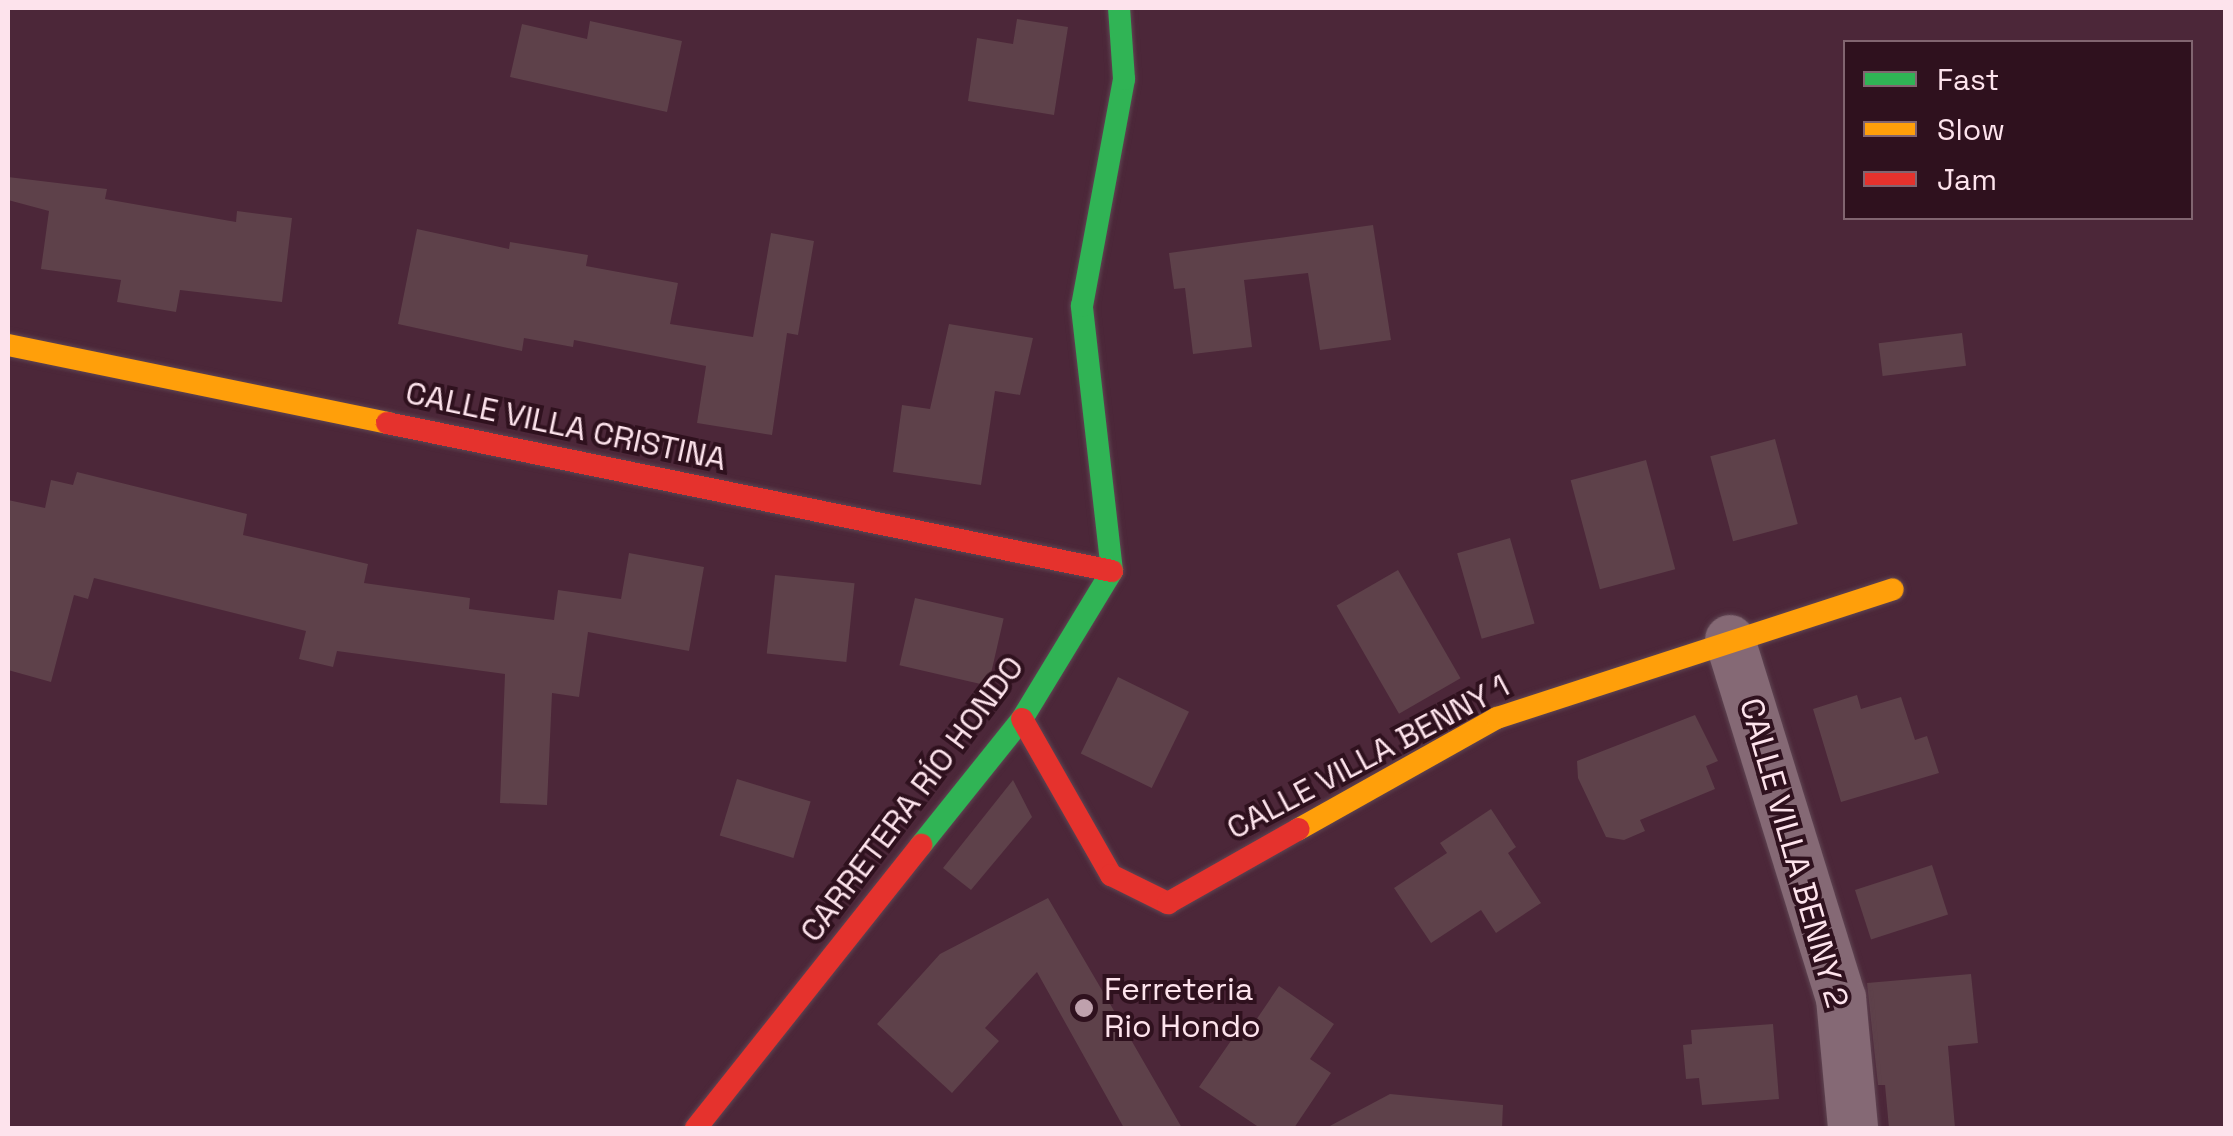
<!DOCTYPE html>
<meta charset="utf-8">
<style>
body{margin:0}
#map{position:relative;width:2233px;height:1136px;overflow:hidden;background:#4c2739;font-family:"Space Grotesk",sans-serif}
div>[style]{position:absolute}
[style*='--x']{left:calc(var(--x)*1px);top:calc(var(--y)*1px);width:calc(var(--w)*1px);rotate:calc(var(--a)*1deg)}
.building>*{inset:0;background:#5e414a;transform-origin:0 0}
.roads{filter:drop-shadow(0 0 2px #5f4552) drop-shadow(0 0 2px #5f4552)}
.street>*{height:50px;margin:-25px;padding:0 25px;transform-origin:25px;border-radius:25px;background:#856975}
.fast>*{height:22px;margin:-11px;padding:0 11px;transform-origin:11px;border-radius:11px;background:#30b455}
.slow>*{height:22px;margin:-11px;padding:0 11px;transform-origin:11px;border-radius:11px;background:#ff9f0a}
.jam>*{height:22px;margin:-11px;padding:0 11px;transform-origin:11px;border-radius:11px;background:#e5322d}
.dots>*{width:28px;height:28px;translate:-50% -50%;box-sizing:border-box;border:5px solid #2f111e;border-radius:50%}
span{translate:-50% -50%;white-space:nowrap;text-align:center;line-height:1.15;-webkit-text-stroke:8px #2f111e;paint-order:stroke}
.street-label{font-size:32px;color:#fde3ec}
.poi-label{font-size:32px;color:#fde3ec}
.left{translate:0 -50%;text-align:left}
.frame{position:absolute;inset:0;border:10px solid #fde3ec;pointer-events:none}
.legend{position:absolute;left:1843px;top:40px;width:350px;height:180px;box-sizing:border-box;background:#2f111e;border:2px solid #816570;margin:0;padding:12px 18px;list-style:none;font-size:30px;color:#fde3ec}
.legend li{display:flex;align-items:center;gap:20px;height:50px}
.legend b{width:50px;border:2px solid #816570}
</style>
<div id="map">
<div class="building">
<i style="clip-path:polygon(1017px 19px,1068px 27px,1054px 115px,968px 101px,977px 38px,1013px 44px)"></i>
<i style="clip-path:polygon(590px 21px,682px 41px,667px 112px,510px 77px,522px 24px,587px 39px)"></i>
<i style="clip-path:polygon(8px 177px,107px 189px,105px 199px,236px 222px,237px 211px,292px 218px,282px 302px,180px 290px,176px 312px,117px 302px,121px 280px,41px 269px,49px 211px,8px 200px)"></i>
<i style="clip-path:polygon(1373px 225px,1391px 340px,1320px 350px,1308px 273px,1244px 280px,1252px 347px,1193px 354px,1185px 288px,1174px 289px,1169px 253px)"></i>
<i style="clip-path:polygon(417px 229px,509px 249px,510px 242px,588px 255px,586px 266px,678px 283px,670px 324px,753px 337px,771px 233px,814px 241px,798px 335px,787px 333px,772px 435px,697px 423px,706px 366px,574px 340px,573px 347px,524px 338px,522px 351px,398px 324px)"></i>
<i style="clip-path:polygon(949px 324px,1033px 338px,1020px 395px,995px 391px,981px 485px,893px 472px,902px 405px,930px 409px)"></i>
<i style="left:1962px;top:333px;width:33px;height:84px;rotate:83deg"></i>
<i style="left:1775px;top:439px;width:88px;height:67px;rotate:75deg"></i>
<i style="left:1646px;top:460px;width:113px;height:78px;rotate:75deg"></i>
<i style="clip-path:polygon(77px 472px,247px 514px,243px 535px,368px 564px,364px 583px,470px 598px,469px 609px,554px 620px,558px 590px,621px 599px,629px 553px,704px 567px,689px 651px,588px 632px,579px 697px,552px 693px,547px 805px,500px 803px,505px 674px,337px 651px,333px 667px,299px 659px,306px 631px,94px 578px,88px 599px,74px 595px,51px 682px,8px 670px,8px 500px,45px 508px,51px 480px,73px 485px)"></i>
<i style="left:1510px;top:538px;width:89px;height:55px;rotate:74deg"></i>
<i style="left:1398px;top:570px;width:125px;height:71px;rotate:60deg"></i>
<i style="left:775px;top:575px;width:80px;height:79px;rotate:6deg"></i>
<i style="left:915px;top:598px;width:91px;height:69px;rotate:13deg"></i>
<i style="left:1118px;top:677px;width:79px;height:85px;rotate:26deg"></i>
<i style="clip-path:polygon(1857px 695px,1861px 709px,1901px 697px,1915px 740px,1927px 736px,1939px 773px,1841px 802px,1813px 709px)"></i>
<i style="clip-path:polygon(1695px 715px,1718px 761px,1706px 766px,1715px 789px,1640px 820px,1645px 831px,1624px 840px,1606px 837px,1578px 778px,1577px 761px)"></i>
<i style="left:737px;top:779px;width:77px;height:59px;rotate:17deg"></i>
<i style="clip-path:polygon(1013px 780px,1032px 817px,971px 890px,943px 868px)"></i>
<i style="clip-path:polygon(1491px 809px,1516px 847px,1508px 853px,1541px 903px,1496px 933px,1481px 910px,1431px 943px,1394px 888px,1447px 853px,1440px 843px)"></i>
<i style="left:1932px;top:865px;width:52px;height:81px;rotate:72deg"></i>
<i style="clip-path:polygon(1048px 898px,1123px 1026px,1182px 1128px,1124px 1128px,1037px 972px,985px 1028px,999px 1041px,952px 1093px,877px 1024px,940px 954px)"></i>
<i style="clip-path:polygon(1971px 974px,1978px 1043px,1948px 1046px,1955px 1128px,1889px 1128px,1885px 1085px,1878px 1085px,1867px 983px)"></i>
<i style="clip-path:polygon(1279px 986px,1334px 1024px,1310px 1059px,1331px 1073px,1294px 1128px,1260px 1128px,1199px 1087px,1237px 1032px,1244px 1038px)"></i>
<i style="clip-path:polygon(1773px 1024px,1779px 1099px,1702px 1105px,1699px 1078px,1686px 1079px,1683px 1045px,1692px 1044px,1691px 1030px)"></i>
<i style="clip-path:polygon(1390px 1094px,1503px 1105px,1502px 1128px,1326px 1128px)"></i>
</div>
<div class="roads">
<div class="street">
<i style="--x:1730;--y:640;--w:375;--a:72.8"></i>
<i style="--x:1841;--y:998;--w:131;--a:84.7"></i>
</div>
<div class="fast">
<i style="--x:921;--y:845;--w:161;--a:-51.3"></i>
<i style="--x:1022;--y:719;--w:173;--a:-58.7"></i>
<i style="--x:1112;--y:571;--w:267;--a:-96.5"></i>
<i style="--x:1082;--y:306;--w:231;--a:-79.5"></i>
<i style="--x:1124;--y:79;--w:71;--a:-94"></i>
</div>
<div class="slow">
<i style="--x:8;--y:345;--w:387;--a:11.6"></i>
<i style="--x:1299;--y:829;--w:227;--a:-29.3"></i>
<i style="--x:1497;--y:718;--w:416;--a:-18"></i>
</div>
<div class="jam">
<i style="--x:387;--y:423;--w:740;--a:11.54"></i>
<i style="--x:1022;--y:719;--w:180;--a:60.3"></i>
<i style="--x:1111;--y:875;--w:64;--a:26.2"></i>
<i style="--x:1168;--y:903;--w:150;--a:-29.5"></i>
<i style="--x:696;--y:1128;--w:362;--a:-51.5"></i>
</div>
</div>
<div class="dots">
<i style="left:1084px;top:1008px;background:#bfa1ad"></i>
</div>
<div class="street-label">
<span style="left:566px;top:426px;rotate:12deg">CALLE VILLA CRISTINA</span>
<span style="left:1368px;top:757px;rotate:-28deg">CALLE VILLA BENNY 1</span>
<span style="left:912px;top:799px;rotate:-53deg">CARRETERA RÍO HONDO</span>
<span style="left:1794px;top:853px;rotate:74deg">CALLE VILLA BENNY 2</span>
</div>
<div class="poi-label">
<span class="left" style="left:1104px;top:1008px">Ferreteria<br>Rio Hondo</span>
</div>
<div class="frame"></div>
<ul class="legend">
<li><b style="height:12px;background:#30b455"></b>Fast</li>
<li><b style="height:12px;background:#ff9f0a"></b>Slow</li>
<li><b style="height:12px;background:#e5322d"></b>Jam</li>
</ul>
</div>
